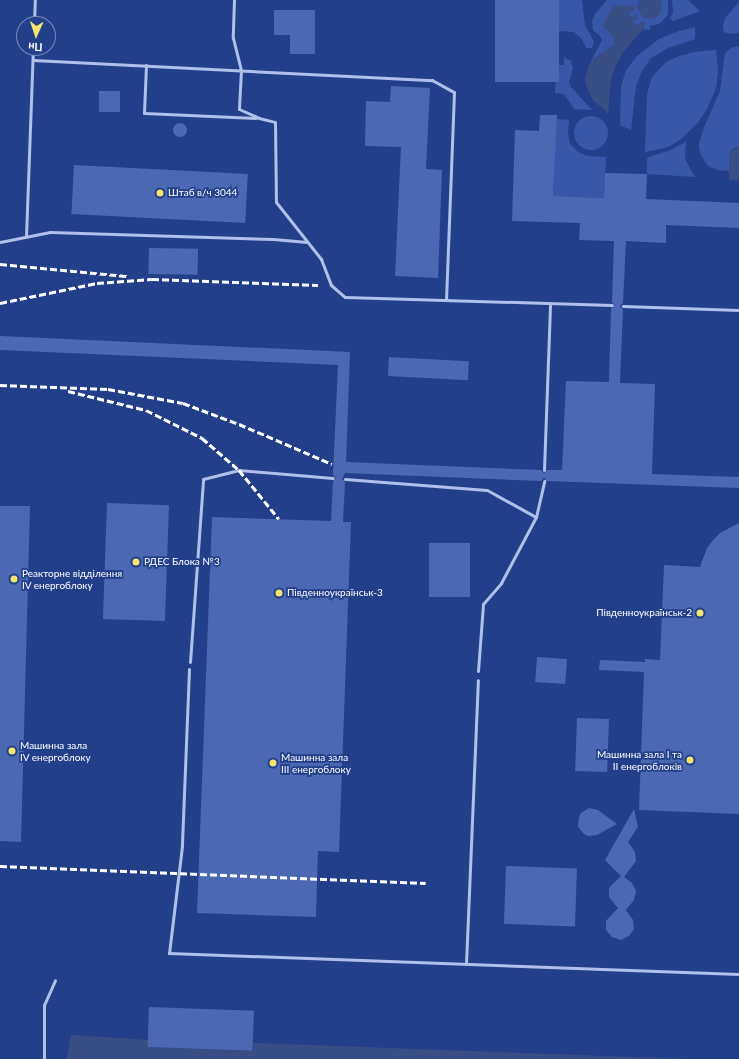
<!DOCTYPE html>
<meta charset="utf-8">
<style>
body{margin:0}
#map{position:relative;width:739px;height:1059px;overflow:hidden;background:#22408a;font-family:Lato,sans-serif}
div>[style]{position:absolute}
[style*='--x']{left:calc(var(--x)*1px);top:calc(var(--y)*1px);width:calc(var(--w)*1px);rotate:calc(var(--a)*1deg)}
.green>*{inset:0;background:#3658a7}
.round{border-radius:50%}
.water>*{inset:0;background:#394e85}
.building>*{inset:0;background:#4b69b2;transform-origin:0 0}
.service>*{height:3px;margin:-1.5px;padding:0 1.5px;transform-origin:1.5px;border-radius:1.5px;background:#afc1eb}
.rail>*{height:3px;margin-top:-1.5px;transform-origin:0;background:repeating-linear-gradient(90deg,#fff 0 7px,transparent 0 10px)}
.dots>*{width:11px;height:11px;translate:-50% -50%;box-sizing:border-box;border:2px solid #22408a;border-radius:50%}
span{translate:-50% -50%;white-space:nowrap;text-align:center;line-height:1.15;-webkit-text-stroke:3.5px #22408a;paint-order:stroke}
.poi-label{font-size:10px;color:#fff}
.left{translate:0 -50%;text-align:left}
.right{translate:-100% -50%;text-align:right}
.north{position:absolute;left:16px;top:16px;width:40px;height:40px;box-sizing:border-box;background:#22408a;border:1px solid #7a8cb9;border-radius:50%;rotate:183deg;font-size:11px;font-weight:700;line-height:16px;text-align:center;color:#fff}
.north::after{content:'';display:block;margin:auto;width:14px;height:18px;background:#f6e471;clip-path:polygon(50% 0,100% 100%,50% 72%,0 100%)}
</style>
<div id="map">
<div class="green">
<i style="clip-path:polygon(559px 0,582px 0,585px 25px,594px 42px,592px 48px,586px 48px,582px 39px,574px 32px,558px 31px)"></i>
<i style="clip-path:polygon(607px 0,640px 0,638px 3px,658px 16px,662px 6px,660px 0,668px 0,668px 15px,659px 24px,650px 26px,650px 30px,643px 29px,645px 23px,642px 21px,638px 27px,633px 22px,638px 18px,631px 18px,628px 12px,634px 6px,604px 22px,604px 27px,614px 37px,614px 45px,596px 57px,589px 65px,602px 40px,600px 36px,593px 30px,592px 21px,595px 14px)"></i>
<i style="clip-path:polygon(672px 0,688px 0,700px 11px,673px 21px,670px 18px,673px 12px)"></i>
<i style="clip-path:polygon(739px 2px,739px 33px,731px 34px,724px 32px,723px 26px,725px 18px)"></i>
<i style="clip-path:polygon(695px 27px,695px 39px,668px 48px,651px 58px,641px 73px,636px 86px,631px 130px,620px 125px,621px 87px,626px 70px,637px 56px,659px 39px,679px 31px)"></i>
<i style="clip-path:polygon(739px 46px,739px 146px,730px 151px,729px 171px,718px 170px,710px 167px,705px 162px,700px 153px,699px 144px,703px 130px,720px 91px,725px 53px,731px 48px)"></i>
<i style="clip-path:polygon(716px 50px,718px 72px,716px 88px,708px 107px,698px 123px,680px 140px,668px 147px,645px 152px,647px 94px,652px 77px,666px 62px,679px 56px,694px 52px)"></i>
<i style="clip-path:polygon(564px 57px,571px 61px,573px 68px,569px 82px,571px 87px,592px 110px,574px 109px,564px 94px,555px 93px,556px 65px,564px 65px)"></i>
<i class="round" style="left:574px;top:116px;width:34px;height:34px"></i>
<i style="clip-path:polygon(556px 119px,569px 120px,568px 134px,570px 144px,578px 152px,588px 156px,606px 157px,604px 198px,553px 196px)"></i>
<i style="clip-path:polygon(686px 142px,685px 159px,695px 177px,647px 174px,647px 159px,649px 157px,671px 150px)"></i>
</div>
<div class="water">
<i style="clip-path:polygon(640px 0,660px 0,662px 6px,659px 16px,648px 19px,643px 17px,637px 8px)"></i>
<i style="clip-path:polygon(614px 5px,634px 6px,634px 11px,628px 12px,631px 18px,636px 14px,638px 17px,633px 22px,638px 27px,642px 21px,646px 23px,643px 29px,623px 52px,615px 67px,611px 80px,608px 113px,593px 100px,587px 88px,585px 79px,589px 65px,596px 57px,614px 45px,614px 37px,604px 27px,604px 22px)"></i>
<i style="clip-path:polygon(739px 146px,739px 181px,729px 180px,730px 151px,735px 150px)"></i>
<i style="clip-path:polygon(71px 1035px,148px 1040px,148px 1047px,253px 1051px,253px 1043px,687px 1059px,67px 1059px)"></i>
</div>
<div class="building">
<i style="left:495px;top:0;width:64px;height:82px"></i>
<i style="clip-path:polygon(274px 10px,315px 10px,315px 54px,290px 54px,290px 35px,274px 35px)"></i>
<i style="clip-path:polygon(391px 86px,430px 88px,426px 169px,442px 170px,438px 278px,395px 276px,401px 147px,365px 146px,366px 101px,390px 102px)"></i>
<i style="left:99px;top:91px;width:21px;height:21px"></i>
<i style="clip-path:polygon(540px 115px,557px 115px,553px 196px,604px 198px,605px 173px,647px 174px,646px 199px,739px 203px,739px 228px,666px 225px,666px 243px,626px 241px,623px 303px,620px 306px,623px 309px,620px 383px,655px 384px,652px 474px,739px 477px,739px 488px,547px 481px,544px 478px,541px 481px,345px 473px,342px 479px,345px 482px,343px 522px,351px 522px,339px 852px,318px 851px,316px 917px,197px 913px,212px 517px,331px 521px,333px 481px,336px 478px,333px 475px,338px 365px,0 350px,0 336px,350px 352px,346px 462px,541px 470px,544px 473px,547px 470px,562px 470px,566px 381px,609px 382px,611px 308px,615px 305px,612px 302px,614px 241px,579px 240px,580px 223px,512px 221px,515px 130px,539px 131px)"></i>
<i class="round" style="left:173px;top:123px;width:14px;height:14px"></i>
<i style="left:74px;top:165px;width:174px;height:49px;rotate:3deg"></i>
<i style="left:149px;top:248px;width:49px;height:26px;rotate:1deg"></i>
<i style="left:389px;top:357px;width:80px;height:19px;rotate:3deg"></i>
<i style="left:107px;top:503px;width:62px;height:116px;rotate:2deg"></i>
<i style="clip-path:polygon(0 506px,30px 506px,21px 842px,0 841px)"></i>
<i style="clip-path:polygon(739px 523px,739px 814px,639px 810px,644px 672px,599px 670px,600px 660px,645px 662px,645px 659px,660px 660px,664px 565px,700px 567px,707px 548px,713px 540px,720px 533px)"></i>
<i style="left:429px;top:543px;width:41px;height:54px"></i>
<i style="left:537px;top:657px;width:30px;height:25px;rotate:4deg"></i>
<i style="left:577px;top:718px;width:32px;height:53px;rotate:2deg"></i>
<i style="clip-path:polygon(589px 808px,598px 810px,617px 824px,597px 835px,588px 836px,584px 834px,578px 827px,579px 817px,581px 813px)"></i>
<i style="clip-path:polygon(634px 809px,638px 827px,628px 842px,635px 852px,636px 861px,624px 877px,632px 883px,636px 891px,634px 900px,626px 910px,633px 920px,634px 929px,629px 936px,621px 940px,612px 937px,606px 930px,606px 921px,618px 908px,609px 897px,609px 888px,621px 876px,605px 860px)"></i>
<i style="left:506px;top:866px;width:71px;height:58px;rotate:2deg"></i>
<i style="left:149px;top:1007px;width:105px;height:40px;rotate:2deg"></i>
</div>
<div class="service">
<i style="--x:234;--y:0;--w:38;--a:92"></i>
<i style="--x:233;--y:38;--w:33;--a:76"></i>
<i style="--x:241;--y:70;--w:39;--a:93"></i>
<i style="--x:239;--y:109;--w:22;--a:24"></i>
<i style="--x:259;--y:118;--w:16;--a:14"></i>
<i style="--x:275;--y:122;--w:80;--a:89.3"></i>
<i style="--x:276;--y:202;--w:73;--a:51.7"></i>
<i style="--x:321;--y:259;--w:28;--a:69"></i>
<i style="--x:331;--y:285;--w:18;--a:41"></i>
<i style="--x:345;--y:297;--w:267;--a:1.7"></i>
<i style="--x:34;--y:24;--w:24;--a:-88"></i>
<i style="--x:33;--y:60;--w:400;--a:2.9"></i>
<i style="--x:432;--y:80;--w:25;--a:29"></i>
<i style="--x:454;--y:92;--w:208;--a:92.2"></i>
<i style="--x:146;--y:65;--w:48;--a:92.4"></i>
<i style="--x:144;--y:113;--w:112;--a:2.6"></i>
<i style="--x:26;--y:237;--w:189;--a:-87.9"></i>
<i style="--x:0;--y:242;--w:51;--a:-11.3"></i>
<i style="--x:50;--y:232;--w:223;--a:1.8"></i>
<i style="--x:273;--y:239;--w:34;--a:5"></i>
<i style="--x:623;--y:306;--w:116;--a:2"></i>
<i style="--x:544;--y:470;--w:166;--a:-87.9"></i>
<i style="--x:345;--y:479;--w:142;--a:4.4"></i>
<i style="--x:487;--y:490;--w:56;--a:28.9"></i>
<i style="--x:190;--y:662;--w:183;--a:-85.9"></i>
<i style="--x:203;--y:479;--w:37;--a:-14"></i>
<i style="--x:239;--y:470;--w:94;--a:4.9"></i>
<i style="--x:189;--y:669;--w:177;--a:92.3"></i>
<i style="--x:182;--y:846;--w:108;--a:96.9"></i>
<i style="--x:169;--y:953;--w:570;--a:2.11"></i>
<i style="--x:478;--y:671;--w:67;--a:-85.7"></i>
<i style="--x:483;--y:604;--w:28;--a:-49"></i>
<i style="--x:501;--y:583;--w:75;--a:-62.1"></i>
<i style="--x:536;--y:517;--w:37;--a:-77"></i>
<i style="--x:466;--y:964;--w:284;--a:-87.6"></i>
<i style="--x:44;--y:1059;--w:54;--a:-90"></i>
<i style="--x:44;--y:1005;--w:27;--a:-66"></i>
</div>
<div class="rail">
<i style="--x:0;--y:264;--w:129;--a:5.4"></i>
<i style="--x:0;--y:303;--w:99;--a:-11.7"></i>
<i style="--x:97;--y:283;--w:55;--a:-4.2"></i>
<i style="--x:152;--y:279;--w:166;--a:2.1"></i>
<i style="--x:0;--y:385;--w:108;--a:2.1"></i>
<i style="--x:108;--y:389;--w:76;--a:10.6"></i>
<i style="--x:183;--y:403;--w:60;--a:20.6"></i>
<i style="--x:239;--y:424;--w:101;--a:23.3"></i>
<i style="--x:68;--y:391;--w:80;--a:13.7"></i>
<i style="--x:146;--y:410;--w:63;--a:26.6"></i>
<i style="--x:202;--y:438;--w:49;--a:40.9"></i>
<i style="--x:239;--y:470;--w:63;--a:50.8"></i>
<i style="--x:0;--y:866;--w:426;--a:2.3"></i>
</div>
<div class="dots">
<i style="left:160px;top:193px;background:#f6e471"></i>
<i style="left:136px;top:562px;background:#f6e471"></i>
<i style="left:14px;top:579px;background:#f6e471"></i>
<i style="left:279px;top:593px;background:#f6e471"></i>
<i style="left:700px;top:613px;background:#f6e471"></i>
<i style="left:12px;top:751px;background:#f6e471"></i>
<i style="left:690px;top:760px;background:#f6e471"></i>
<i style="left:273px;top:763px;background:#f6e471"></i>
</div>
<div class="poi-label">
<span class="left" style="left:168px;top:193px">Штаб в/ч 3044</span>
<span class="left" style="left:144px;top:562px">РДЕС Блока №3</span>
<span class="left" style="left:22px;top:579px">Реакторне відділення<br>IV енергоблоку</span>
<span class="left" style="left:287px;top:593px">Південноукраїнськ-3</span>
<span class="right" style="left:692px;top:613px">Південноукраїнськ-2</span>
<span class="left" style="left:20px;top:751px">Машинна зала<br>IV енергоблоку</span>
<span class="right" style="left:682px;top:760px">Машинна зала I та<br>II енергоблоків</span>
<span class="left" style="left:281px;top:763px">Машинна зала<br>III енергоблоку</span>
</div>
<div class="north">Пн</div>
</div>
